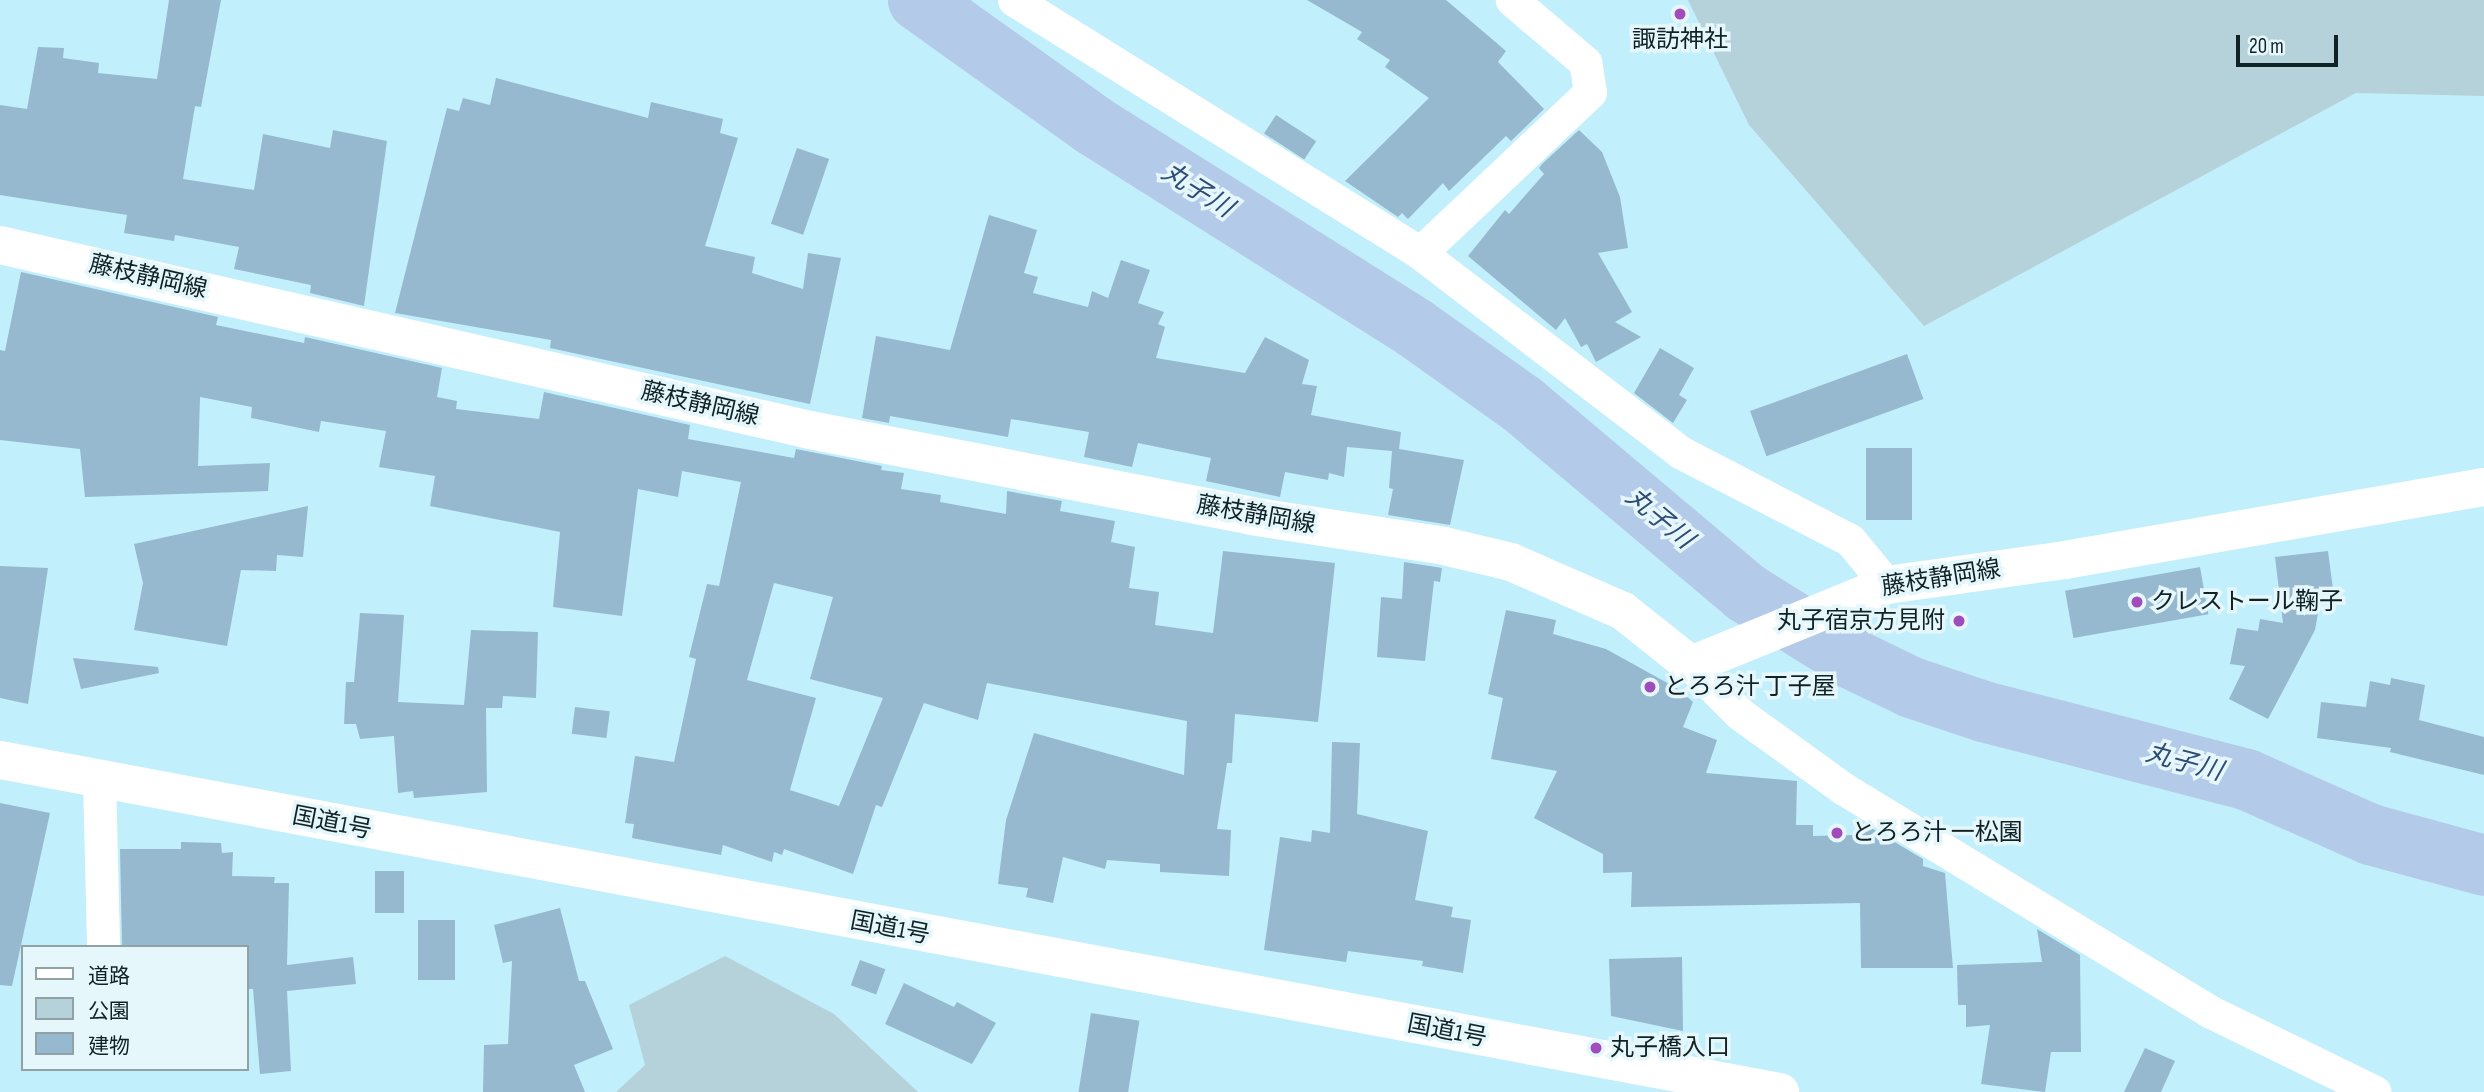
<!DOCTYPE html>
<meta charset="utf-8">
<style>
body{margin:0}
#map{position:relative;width:2484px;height:1092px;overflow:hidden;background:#c2effc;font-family:"Sofia Sans Condensed","Noto Sans JP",sans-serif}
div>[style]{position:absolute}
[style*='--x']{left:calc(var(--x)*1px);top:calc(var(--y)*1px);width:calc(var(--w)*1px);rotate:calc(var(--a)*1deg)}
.green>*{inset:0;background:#b5d2da}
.river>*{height:61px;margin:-30.5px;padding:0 30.5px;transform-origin:30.5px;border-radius:30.5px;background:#b4cae9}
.building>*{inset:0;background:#96b9cf;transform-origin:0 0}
.street>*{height:33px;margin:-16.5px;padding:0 16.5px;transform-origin:16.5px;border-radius:16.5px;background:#fff}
.secondary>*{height:38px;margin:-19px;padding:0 19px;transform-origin:19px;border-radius:19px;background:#fff}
.highway>*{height:38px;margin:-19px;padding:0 19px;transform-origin:19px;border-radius:19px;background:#fff}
.dots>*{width:19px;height:19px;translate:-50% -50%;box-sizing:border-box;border:4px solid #e6f7fc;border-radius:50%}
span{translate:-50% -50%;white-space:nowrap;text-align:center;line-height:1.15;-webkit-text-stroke:7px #e6f7fc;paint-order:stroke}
.poi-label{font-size:24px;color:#102226}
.left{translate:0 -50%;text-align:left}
.right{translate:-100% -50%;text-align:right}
.street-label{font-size:24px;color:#102226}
.water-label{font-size:26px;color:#2e4c76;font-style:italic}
.legend{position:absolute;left:21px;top:945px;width:228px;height:126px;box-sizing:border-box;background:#e6f7fc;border:2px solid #90a2a6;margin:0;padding:9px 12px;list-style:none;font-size:21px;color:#102226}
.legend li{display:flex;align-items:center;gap:14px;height:35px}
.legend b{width:35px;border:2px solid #90a2a6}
.scale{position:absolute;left:2236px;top:35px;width:102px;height:32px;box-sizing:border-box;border:4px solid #102226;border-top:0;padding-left:9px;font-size:21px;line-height:24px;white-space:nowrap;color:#102226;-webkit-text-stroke:5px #e6f7fc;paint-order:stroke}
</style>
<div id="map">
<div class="green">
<i style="clip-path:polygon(1688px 0,2484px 0,2484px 96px,2356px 93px,1924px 326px,1749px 125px)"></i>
<i style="clip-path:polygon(725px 956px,834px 1014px,918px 1092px,616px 1092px,645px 1065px,629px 1005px)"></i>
</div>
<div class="river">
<i style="--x:918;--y:0;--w:215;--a:35.5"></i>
<i style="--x:1093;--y:125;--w:381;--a:32.2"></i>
<i style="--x:1415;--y:328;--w:131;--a:35.4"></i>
<i style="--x:1522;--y:404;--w:292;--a:40.1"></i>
<i style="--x:1745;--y:592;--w:125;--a:31.9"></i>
<i style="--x:1851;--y:658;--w:67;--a:25.8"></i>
<i style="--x:1911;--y:687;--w:76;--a:18.4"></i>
<i style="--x:1983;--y:711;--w:272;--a:14.5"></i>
<i style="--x:2246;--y:779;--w:136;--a:23.9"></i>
<i style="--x:2370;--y:834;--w:118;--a:15.2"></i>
</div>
<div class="building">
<i style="clip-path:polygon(169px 0,221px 0,201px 107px,195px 106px,183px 179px,254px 190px,263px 134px,330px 148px,333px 130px,387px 141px,364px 306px,310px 293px,311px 285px,234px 269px,239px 247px,175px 235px,174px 241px,124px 233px,127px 215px,0 195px,0 105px,27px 109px,38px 47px,64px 48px,63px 58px,99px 63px,98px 73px,157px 79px)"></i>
<i style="clip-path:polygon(1307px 0,1446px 0,1506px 51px,1498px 62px,1544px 109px,1511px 141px,1506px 136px,1449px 191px,1443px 183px,1408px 219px,1402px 213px,1398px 217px,1345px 181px,1429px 98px,1385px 67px,1390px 60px,1357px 39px,1362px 32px)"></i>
<i style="clip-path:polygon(496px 78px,648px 118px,651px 102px,723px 119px,720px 133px,738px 138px,705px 246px,755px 257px,752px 273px,803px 289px,808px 253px,841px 258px,810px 404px,550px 348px,551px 340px,395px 313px,447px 108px,459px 111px,463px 98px,490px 105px)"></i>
<i style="left:1276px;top:115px;width:48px;height:22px;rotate:33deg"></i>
<i style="clip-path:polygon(1579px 130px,1602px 152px,1620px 197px,1628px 248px,1598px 253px,1632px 312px,1615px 322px,1641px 337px,1596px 362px,1587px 344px,1581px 347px,1565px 318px,1556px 330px,1468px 256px,1505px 210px,1509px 214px,1544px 174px,1539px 168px,1542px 164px)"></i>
<i style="left:797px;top:148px;width:34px;height:80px;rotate:19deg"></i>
<i style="clip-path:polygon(989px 215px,1037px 230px,1024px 273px,1038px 277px,1033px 293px,1088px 307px,1092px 291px,1108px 298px,1121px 260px,1150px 270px,1138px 303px,1164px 312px,1158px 324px,1165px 327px,1156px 358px,1245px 373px,1265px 337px,1309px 360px,1302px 384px,1317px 386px,1311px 415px,1401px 432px,1399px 449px,1464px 460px,1450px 525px,1388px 515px,1393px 489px,1389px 488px,1392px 451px,1347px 447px,1344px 477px,1329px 473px,1328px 480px,1285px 472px,1280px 497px,1206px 481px,1211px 458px,1138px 443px,1132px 467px,1084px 457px,1089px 432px,1011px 419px,1008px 437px,890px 416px,889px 423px,862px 418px,876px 336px,950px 350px)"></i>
<i style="clip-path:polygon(evenodd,21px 272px,218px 317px,216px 325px,304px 343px,305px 337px,442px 368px,437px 397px,457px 401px,456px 409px,539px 419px,544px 392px,690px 425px,688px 439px,794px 458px,796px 449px,882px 466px,881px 470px,904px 473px,901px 489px,941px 495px,940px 502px,1006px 514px,1007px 491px,1062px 501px,1060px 511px,1115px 521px,1111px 542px,1135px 547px,1129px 588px,1159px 592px,1155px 625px,1213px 633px,1223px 551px,1335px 563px,1318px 722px,1235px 714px,1232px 763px,1227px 763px,1217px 829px,1231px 830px,1229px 876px,1160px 872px,1160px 864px,1107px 860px,1105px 869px,1063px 857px,1053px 903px,1026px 897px,1028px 888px,998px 884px,1006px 820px,1034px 733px,1184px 775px,1187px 721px,987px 683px,978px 720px,924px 703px,882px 807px,876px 805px,853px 874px,784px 849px,782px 855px,774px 852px,772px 862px,723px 845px,721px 855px,632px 838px,634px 824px,625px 823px,635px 756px,674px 762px,696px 659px,689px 657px,707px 584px,719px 586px,741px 482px,682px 471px,678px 497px,638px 489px,622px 616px,553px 607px,560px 532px,430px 506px,435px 476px,379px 467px,386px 431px,321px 421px,319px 432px,251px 418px,252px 407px,200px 397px,198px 466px,270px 463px,268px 491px,85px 497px,80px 449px,0 440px,0 350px,5px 351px,21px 272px,774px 583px,833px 597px,810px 679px,883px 698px,839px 806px,790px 790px,816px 698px,747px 680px,774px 583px)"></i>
<i style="clip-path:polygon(1660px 348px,1694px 368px,1679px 395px,1687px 400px,1673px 423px,1634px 393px)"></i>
<i style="left:1907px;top:354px;width:48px;height:167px;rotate:70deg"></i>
<i style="left:1866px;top:448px;width:46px;height:72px"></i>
<i style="clip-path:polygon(308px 506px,303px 557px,277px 555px,276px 571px,241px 570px,227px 646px,134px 630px,143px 583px,134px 544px)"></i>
<i style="clip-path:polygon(2328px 551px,2333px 589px,2322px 591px,2315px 630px,2268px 719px,2229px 699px,2245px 666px,2230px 664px,2237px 628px,2258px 631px,2260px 619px,2283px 623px,2275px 557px)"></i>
<i style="clip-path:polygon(1404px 562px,1442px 568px,1440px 582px,1434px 581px,1425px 661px,1377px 657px,1381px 597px,1402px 599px)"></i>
<i style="clip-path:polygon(0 566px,48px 568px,28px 704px,0 698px)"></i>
<i style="left:2200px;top:567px;width:48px;height:137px;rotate:80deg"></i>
<i style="clip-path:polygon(1506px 610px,1556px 620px,1553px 634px,1606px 649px,1680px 690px,1693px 702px,1683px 727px,1717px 740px,1706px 773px,1797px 781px,1796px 825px,1813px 825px,1813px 836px,1858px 835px,1863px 823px,1923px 859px,1923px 866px,1945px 873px,1953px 968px,1861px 968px,1860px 903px,1631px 907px,1632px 872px,1603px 873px,1603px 854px,1534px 818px,1557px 771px,1491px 759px,1503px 698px,1488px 694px)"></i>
<i style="clip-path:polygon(360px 613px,404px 615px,398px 702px,464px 705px,471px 630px,538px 632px,536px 698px,503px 696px,502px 708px,486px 708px,487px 792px,414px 798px,413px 791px,398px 793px,394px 736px,360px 739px,356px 724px,344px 724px,346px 682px,354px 682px)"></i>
<i style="clip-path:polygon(73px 658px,158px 667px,159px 673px,81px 689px)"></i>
<i style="clip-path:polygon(2391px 678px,2425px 685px,2419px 720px,2484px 737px,2484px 775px,2390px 752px,2391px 748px,2317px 738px,2321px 702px,2366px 707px,2370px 681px,2390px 685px)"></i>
<i style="left:575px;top:707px;width:35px;height:27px;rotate:7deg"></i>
<i style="clip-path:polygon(1332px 742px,1360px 743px,1357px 814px,1428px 831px,1415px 900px,1453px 907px,1451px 917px,1471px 920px,1463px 973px,1422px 966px,1423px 961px,1348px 951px,1346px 962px,1264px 950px,1280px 837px,1311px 842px,1312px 830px,1330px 833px)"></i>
<i style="clip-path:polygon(0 803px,50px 813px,12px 986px,0 985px)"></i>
<i style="clip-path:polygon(181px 842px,221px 843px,222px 853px,233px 852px,232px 876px,275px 877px,274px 883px,289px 883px,287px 965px,353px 957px,356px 984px,287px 991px,291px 1071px,260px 1074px,253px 989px,247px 989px,247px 947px,122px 947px,120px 849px,181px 849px)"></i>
<i style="left:375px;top:871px;width:29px;height:42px"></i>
<i style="clip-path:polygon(560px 908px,579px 981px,585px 981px,613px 1049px,574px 1065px,585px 1092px,483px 1092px,484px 1045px,508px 1044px,512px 961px,503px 963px,494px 925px)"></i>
<i style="left:418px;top:920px;width:37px;height:60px"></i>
<i style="clip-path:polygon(2037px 929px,2080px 955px,2081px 1052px,2051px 1052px,2045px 1092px,1981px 1084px,1990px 1025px,1966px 1027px,1966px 1005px,1958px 1005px,1957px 965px,2042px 962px)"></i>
<i style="clip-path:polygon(1682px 957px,1683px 1031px,1611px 1016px,1609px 959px)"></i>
<i style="left:860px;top:960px;width:27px;height:27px;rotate:20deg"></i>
<i style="clip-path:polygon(904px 983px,954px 1007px,957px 1002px,996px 1023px,972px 1064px,885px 1024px)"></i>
<i style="left:1091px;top:1013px;width:49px;height:80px;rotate:9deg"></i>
<i style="clip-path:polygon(2145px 1048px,2175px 1061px,2161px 1092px,2124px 1092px)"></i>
</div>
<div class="street">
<i style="--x:1014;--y:0;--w:478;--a:31.9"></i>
<i style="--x:1420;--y:253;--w:327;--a:37.4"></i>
<i style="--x:1680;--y:452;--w:191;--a:27.4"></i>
<i style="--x:1850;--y:540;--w:58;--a:50.6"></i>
<i style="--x:1420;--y:253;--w:234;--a:-43.4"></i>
<i style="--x:1590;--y:92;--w:30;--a:-99"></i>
<i style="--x:1585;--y:62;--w:96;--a:-139.7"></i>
<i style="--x:1691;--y:665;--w:69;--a:45"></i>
<i style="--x:1740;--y:714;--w:128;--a:35.8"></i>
<i style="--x:1844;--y:789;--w:429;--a:31.3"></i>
<i style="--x:2211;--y:1012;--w:182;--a:26"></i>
<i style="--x:99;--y:779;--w:168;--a:88.6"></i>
</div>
<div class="secondary">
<i style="--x:0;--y:245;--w:831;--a:12.87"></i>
<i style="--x:810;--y:430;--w:449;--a:11"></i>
<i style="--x:1251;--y:516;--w:195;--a:8.8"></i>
<i style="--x:1444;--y:546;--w:69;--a:13.4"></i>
<i style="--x:1511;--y:562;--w:122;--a:23.6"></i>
<i style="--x:1623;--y:611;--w:87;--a:38.5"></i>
<i style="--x:1691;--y:665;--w:212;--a:-22.2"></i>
<i style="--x:1887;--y:585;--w:180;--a:-8"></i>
<i style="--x:2065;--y:560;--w:425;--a:-9.9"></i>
</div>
<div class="highway">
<i style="--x:0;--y:760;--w:1811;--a:10.57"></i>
</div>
<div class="dots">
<i style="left:1680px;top:14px;background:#a04cba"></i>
<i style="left:2137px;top:602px;background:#a04cba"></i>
<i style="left:1959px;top:621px;background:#a04cba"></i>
<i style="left:1650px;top:687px;background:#a04cba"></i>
<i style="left:1837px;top:833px;background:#a04cba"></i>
<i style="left:1596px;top:1048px;background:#a04cba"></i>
</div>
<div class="poi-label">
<span style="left:1680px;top:40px">諏訪神社</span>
<span class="left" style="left:2151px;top:602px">クレストール鞠子</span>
<span class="right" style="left:1945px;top:621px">丸子宿京方見附</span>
<span class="left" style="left:1664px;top:687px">とろろ汁 丁子屋</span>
<span class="left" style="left:1851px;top:833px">とろろ汁 一松園</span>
<span class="left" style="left:1610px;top:1048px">丸子橋入口</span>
</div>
<div class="street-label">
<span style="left:148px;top:277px;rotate:13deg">藤枝静岡線</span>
<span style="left:700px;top:404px;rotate:13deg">藤枝静岡線</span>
<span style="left:1256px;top:515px;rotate:10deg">藤枝静岡線</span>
<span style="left:1941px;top:578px;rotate:-9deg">藤枝静岡線</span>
<span style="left:332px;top:823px;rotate:11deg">国道1号</span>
<span style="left:890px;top:928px;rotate:11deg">国道1号</span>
<span style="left:1447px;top:1031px;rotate:11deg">国道1号</span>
</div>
<div class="water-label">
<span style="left:1197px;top:191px;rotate:32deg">丸子川</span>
<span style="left:1659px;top:519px;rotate:40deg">丸子川</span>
<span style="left:2184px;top:763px;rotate:15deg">丸子川</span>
</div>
<ul class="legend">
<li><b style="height:9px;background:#fff"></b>道路</li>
<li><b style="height:19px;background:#b5d2da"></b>公園</li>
<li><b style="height:19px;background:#96b9cf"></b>建物</li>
</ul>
<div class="scale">20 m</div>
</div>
